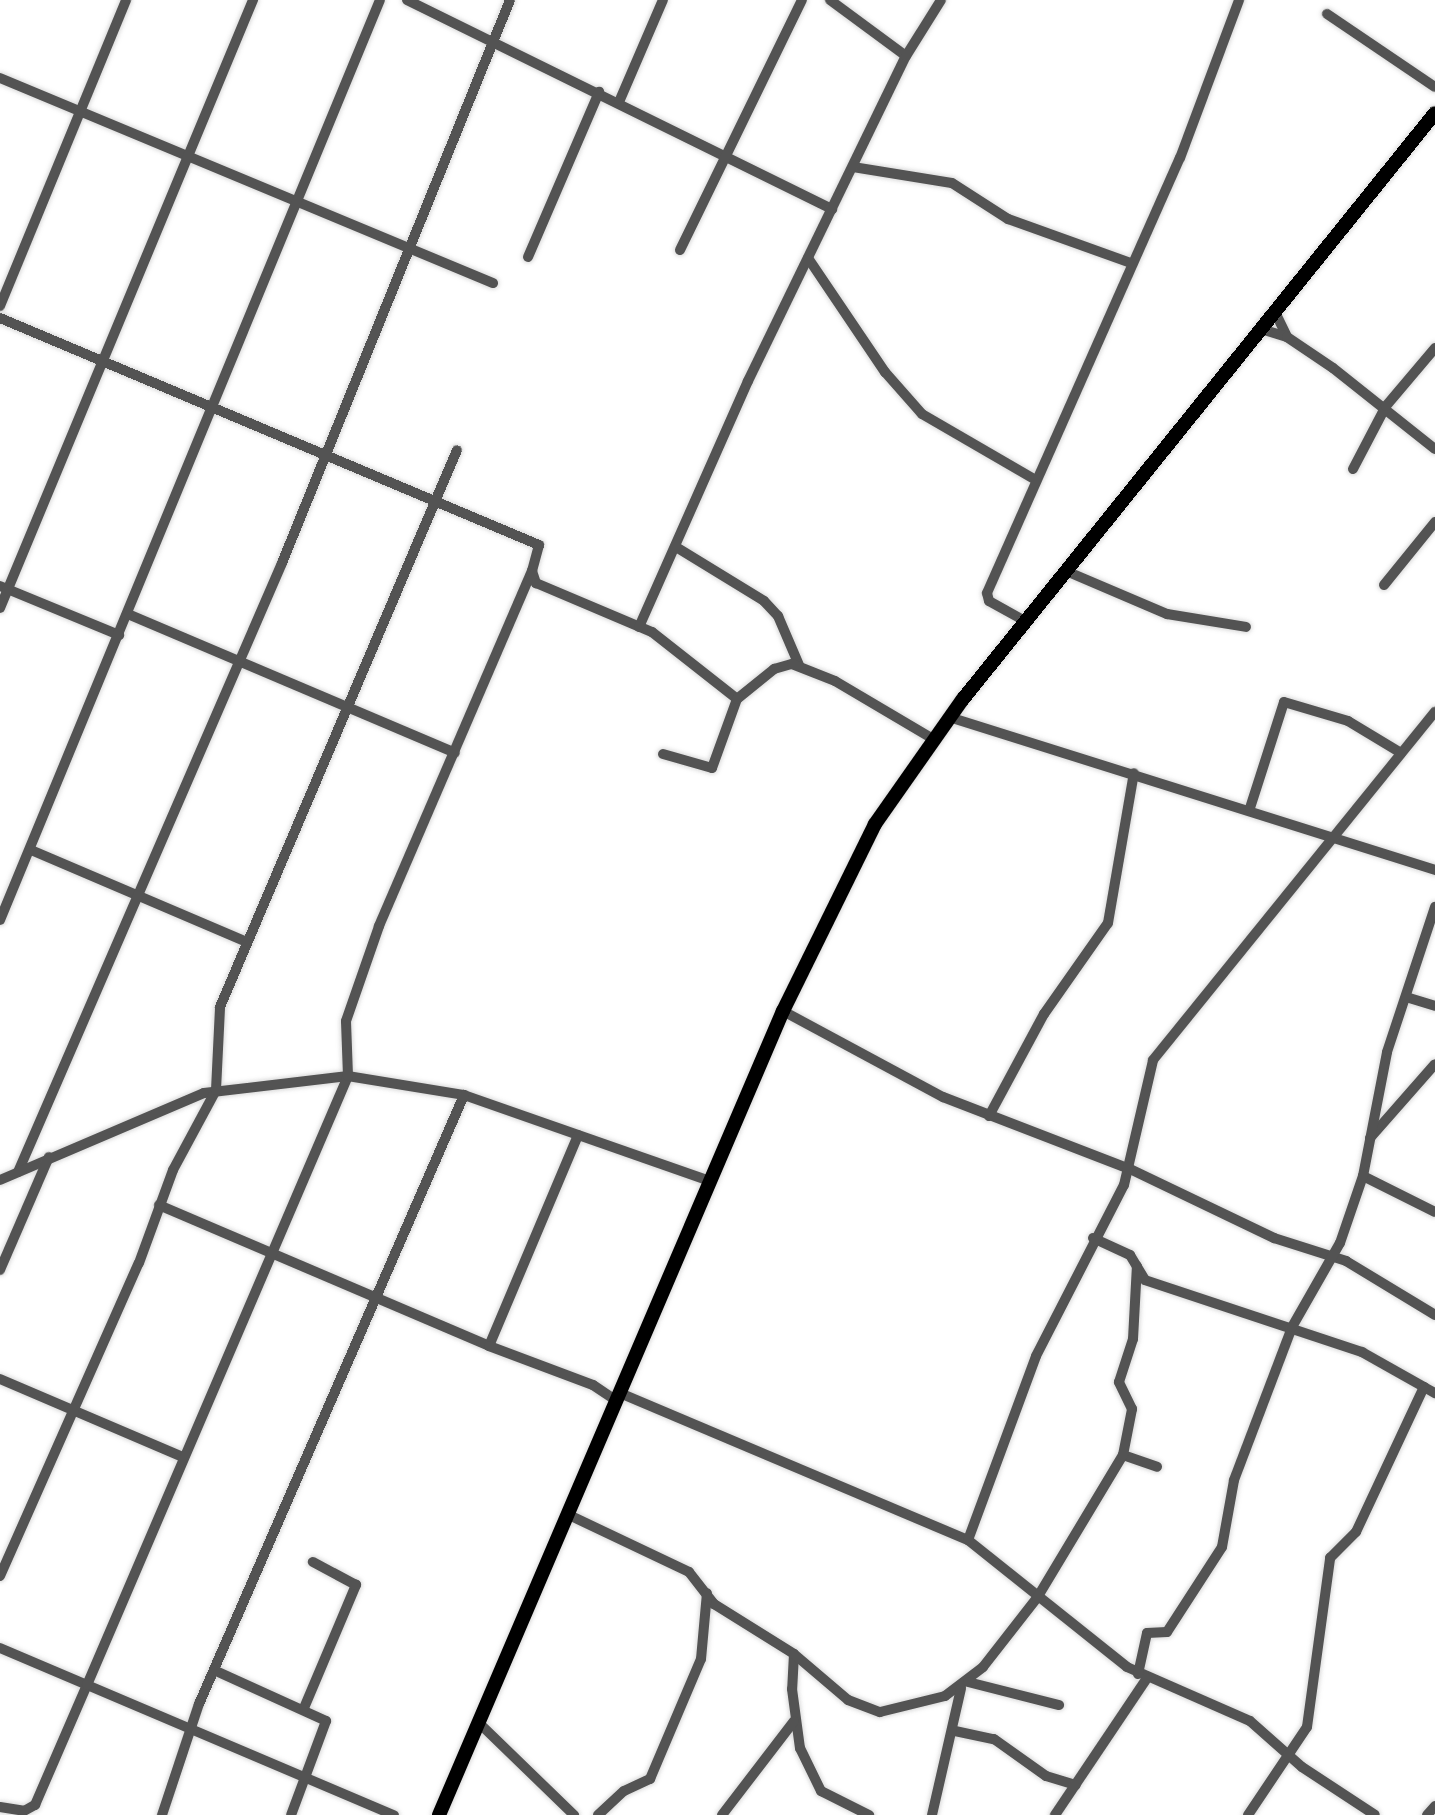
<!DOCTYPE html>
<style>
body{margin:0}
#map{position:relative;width:1435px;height:1815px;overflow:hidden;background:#fff;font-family:"Titillium Web",sans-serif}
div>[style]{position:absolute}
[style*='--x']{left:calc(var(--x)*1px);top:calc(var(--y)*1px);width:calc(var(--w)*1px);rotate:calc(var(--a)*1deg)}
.roads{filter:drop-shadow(0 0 2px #dbdbdb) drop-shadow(0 0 2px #dbdbdb)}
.minor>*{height:10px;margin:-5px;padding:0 5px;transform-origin:5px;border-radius:5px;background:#535353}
.major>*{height:14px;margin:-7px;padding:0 7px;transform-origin:7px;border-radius:7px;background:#000}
span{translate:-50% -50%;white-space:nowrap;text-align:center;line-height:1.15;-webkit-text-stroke:5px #fff;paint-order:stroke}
</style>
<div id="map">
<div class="roads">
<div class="minor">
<i style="--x:407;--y:0;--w:474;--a:26.2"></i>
<i style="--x:830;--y:0;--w:94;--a:36.4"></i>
<i style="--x:1327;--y:14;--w:130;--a:34.1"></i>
<i style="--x:0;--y:78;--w:534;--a:22.58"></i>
<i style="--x:619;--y:102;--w:111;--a:-66.7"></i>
<i style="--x:853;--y:167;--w:100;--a:9.2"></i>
<i style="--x:952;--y:183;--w:67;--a:32.7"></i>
<i style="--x:1008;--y:219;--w:131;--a:19.7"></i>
<i style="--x:680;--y:250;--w:278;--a:-64"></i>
<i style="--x:528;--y:257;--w:180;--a:-66.7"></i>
<i style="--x:808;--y:258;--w:138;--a:56"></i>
<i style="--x:885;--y:372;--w:56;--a:48.6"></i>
<i style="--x:922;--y:414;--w:129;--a:30.1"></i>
<i style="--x:0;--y:306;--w:331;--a:-67.6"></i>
<i style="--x:1275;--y:312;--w:28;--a:64"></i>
<i style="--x:0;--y:318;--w:585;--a:22.84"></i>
<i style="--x:539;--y:545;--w:27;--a:105"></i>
<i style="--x:532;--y:571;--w:13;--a:72"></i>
<i style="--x:536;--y:583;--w:126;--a:22.9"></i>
<i style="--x:652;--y:632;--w:108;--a:38.2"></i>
<i style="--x:1261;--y:329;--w:27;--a:17"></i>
<i style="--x:1287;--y:337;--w:55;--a:34"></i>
<i style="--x:1333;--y:368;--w:130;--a:38.5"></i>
<i style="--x:1353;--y:469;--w:71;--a:-62.4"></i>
<i style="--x:1386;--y:406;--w:76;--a:-49.8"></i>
<i style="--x:676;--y:547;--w:103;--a:31.5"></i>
<i style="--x:764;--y:601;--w:21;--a:47"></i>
<i style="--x:778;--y:616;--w:53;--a:66.8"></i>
<i style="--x:1066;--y:571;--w:110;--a:23.1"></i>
<i style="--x:1167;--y:614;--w:80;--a:9.3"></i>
<i style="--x:1384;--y:585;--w:81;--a:-51"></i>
<i style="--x:0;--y:586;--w:129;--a:22.4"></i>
<i style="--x:0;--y:608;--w:659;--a:-67.41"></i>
<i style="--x:128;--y:614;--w:355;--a:23"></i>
<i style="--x:1025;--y:621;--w:41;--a:-150.9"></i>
<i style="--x:989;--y:601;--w:8;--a:-104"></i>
<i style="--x:987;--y:593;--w:476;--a:-66.1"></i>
<i style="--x:1180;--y:158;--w:169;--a:-69.5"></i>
<i style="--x:639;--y:627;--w:269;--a:-66.1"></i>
<i style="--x:748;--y:381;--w:361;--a:-64.1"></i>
<i style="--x:906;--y:56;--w:66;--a:-58"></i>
<i style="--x:949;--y:717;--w:510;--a:17.47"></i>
<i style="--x:663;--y:754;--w:51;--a:15.9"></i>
<i style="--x:712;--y:768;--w:73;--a:-70.1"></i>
<i style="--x:737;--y:699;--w:48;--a:-39"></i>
<i style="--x:774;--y:669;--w:19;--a:-16"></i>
<i style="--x:792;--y:664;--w:46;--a:21.6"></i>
<i style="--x:835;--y:681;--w:114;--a:30.6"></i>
<i style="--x:1250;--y:808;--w:111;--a:-72.2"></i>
<i style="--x:1284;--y:702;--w:67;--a:16.5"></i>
<i style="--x:1348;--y:721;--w:62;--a:31.1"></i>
<i style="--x:31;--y:850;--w:235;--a:23.1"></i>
<i style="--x:0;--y:920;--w:995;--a:-67.56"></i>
<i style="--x:1406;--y:997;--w:30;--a:17"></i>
<i style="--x:783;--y:1011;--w:182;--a:28.3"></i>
<i style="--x:943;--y:1097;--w:200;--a:21.1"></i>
<i style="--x:1130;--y:1169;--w:160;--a:25.6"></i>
<i style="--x:1274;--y:1238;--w:76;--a:17.7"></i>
<i style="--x:1346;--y:1261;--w:104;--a:31.2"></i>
<i style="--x:989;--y:1116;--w:116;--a:-61.7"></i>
<i style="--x:1044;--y:1014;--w:111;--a:-54.9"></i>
<i style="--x:1108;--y:923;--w:152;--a:-80.2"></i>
<i style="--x:1370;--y:1138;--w:98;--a:-48.7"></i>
<i style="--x:18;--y:1172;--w:664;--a:-66.56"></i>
<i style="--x:282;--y:563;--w:607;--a:-67.95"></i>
<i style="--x:1363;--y:1176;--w:80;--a:26.6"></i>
<i style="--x:0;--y:1180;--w:222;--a:-23.1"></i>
<i style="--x:204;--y:1093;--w:145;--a:-6.7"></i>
<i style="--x:348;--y:1076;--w:118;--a:9.3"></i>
<i style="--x:464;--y:1095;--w:260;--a:19.3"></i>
<i style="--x:159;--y:1205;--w:359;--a:23.1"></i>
<i style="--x:489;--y:1346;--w:229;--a:-67.1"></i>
<i style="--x:1093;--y:1238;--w:41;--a:24.7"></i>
<i style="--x:1130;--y:1255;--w:29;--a:59"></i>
<i style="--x:1145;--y:1280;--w:229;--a:18.4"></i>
<i style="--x:1362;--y:1352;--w:71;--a:29.4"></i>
<i style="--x:0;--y:1270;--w:123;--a:-66.6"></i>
<i style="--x:489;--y:1346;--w:111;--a:20.6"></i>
<i style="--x:593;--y:1385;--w:29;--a:34"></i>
<i style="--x:0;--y:1379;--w:199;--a:23.1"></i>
<i style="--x:620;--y:1393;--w:378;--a:22.9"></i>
<i style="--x:968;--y:1540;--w:203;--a:38.6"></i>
<i style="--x:1127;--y:1667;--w:134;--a:23.7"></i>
<i style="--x:1250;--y:1721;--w:69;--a:41.5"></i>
<i style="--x:1302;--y:1767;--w:87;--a:33.3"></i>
<i style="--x:1123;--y:1455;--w:36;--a:19"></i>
<i style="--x:569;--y:1515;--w:133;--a:25.4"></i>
<i style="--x:689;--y:1572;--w:41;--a:52"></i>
<i style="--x:714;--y:1604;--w:94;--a:32"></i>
<i style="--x:794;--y:1654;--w:35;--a:93"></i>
<i style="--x:792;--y:1689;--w:60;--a:82.3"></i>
<i style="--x:800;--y:1748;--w:48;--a:64"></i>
<i style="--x:821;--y:1791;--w:54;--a:26.6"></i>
<i style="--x:968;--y:1540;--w:196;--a:-69.7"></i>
<i style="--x:1036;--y:1356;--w:192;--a:-62.8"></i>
<i style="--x:1124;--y:1185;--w:128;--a:-76.9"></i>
<i style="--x:1153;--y:1060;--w:448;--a:-51"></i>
<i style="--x:0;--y:1576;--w:342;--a:-66.1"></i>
<i style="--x:139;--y:1263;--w:99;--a:-69.9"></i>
<i style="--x:173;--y:1170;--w:91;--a:-61.7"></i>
<i style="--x:216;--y:1090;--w:83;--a:-87.2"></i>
<i style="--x:220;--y:1007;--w:605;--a:-66.95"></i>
<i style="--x:0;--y:1648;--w:428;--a:23"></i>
<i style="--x:794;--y:1654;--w:71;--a:40.4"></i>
<i style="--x:848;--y:1700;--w:34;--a:21"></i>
<i style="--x:880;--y:1712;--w:67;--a:-13.8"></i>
<i style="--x:945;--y:1696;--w:48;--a:-37.3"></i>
<i style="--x:983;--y:1667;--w:88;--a:-52"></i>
<i style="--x:1037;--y:1598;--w:167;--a:-59"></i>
<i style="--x:1123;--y:1455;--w:47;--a:-78.9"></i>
<i style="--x:1132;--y:1409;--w:30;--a:-116"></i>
<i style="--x:1119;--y:1382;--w:45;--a:-72"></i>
<i style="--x:1133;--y:1339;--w:73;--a:-86.9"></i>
<i style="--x:216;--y:1671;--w:121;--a:24.4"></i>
<i style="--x:326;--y:1721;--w:100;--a:110.4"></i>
<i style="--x:1138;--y:1674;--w:42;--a:-77.6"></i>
<i style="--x:1147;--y:1633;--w:20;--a:-3"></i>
<i style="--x:1167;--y:1632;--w:101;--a:-57.1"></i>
<i style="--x:1222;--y:1547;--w:68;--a:-79.8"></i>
<i style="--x:1234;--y:1480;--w:164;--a:-69.2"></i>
<i style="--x:1292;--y:1327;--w:97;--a:-60.3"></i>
<i style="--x:1340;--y:1243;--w:71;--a:-71.1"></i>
<i style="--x:1363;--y:1176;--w:126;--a:-79"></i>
<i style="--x:1387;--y:1052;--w:153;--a:-71.7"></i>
<i style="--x:968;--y:1682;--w:94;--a:14.2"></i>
<i style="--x:304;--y:1708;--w:134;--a:-67.1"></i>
<i style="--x:356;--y:1585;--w:49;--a:-151.9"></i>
<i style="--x:478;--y:1722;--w:134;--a:44.1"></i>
<i style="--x:955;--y:1731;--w:40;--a:12"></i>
<i style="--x:994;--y:1739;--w:64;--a:35.4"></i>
<i style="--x:1046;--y:1776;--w:31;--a:17"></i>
<i style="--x:0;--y:1807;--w:24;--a:9"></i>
<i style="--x:24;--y:1811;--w:13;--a:-29"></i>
<i style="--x:35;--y:1805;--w:131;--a:-66.6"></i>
<i style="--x:87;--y:1685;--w:663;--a:-66.8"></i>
<i style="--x:348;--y:1076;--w:55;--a:-92.1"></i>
<i style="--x:346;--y:1021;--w:101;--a:-70.8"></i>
<i style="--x:379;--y:926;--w:387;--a:-66.7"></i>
<i style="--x:162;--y:1815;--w:117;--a:-71.6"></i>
<i style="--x:199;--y:1704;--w:664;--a:-66.48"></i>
<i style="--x:598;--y:1815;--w:35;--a:-43"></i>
<i style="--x:624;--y:1791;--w:29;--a:-25"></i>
<i style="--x:650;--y:1779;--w:130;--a:-67"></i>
<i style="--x:701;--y:1659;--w:66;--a:-84.8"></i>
<i style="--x:722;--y:1815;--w:118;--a:-52.5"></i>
<i style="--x:932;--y:1815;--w:130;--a:-77.1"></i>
<i style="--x:1055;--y:1815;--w:165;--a:-56.1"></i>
<i style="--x:1248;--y:1815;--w:106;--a:-56.2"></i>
<i style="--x:1307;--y:1727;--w:171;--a:-82.2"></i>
<i style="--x:1330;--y:1558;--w:37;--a:-45"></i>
<i style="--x:1356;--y:1532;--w:160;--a:-64.9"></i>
<i style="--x:1424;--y:1387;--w:13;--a:29"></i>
<i style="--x:1427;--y:1815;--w:12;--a:-48"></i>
</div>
<div class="major">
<i style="--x:439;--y:1815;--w:875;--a:-66.84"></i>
<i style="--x:783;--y:1011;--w:208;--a:-63.8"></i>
<i style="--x:875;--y:824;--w:153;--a:-54.9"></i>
<i style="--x:963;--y:699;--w:752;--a:-51.15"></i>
</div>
</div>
</div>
